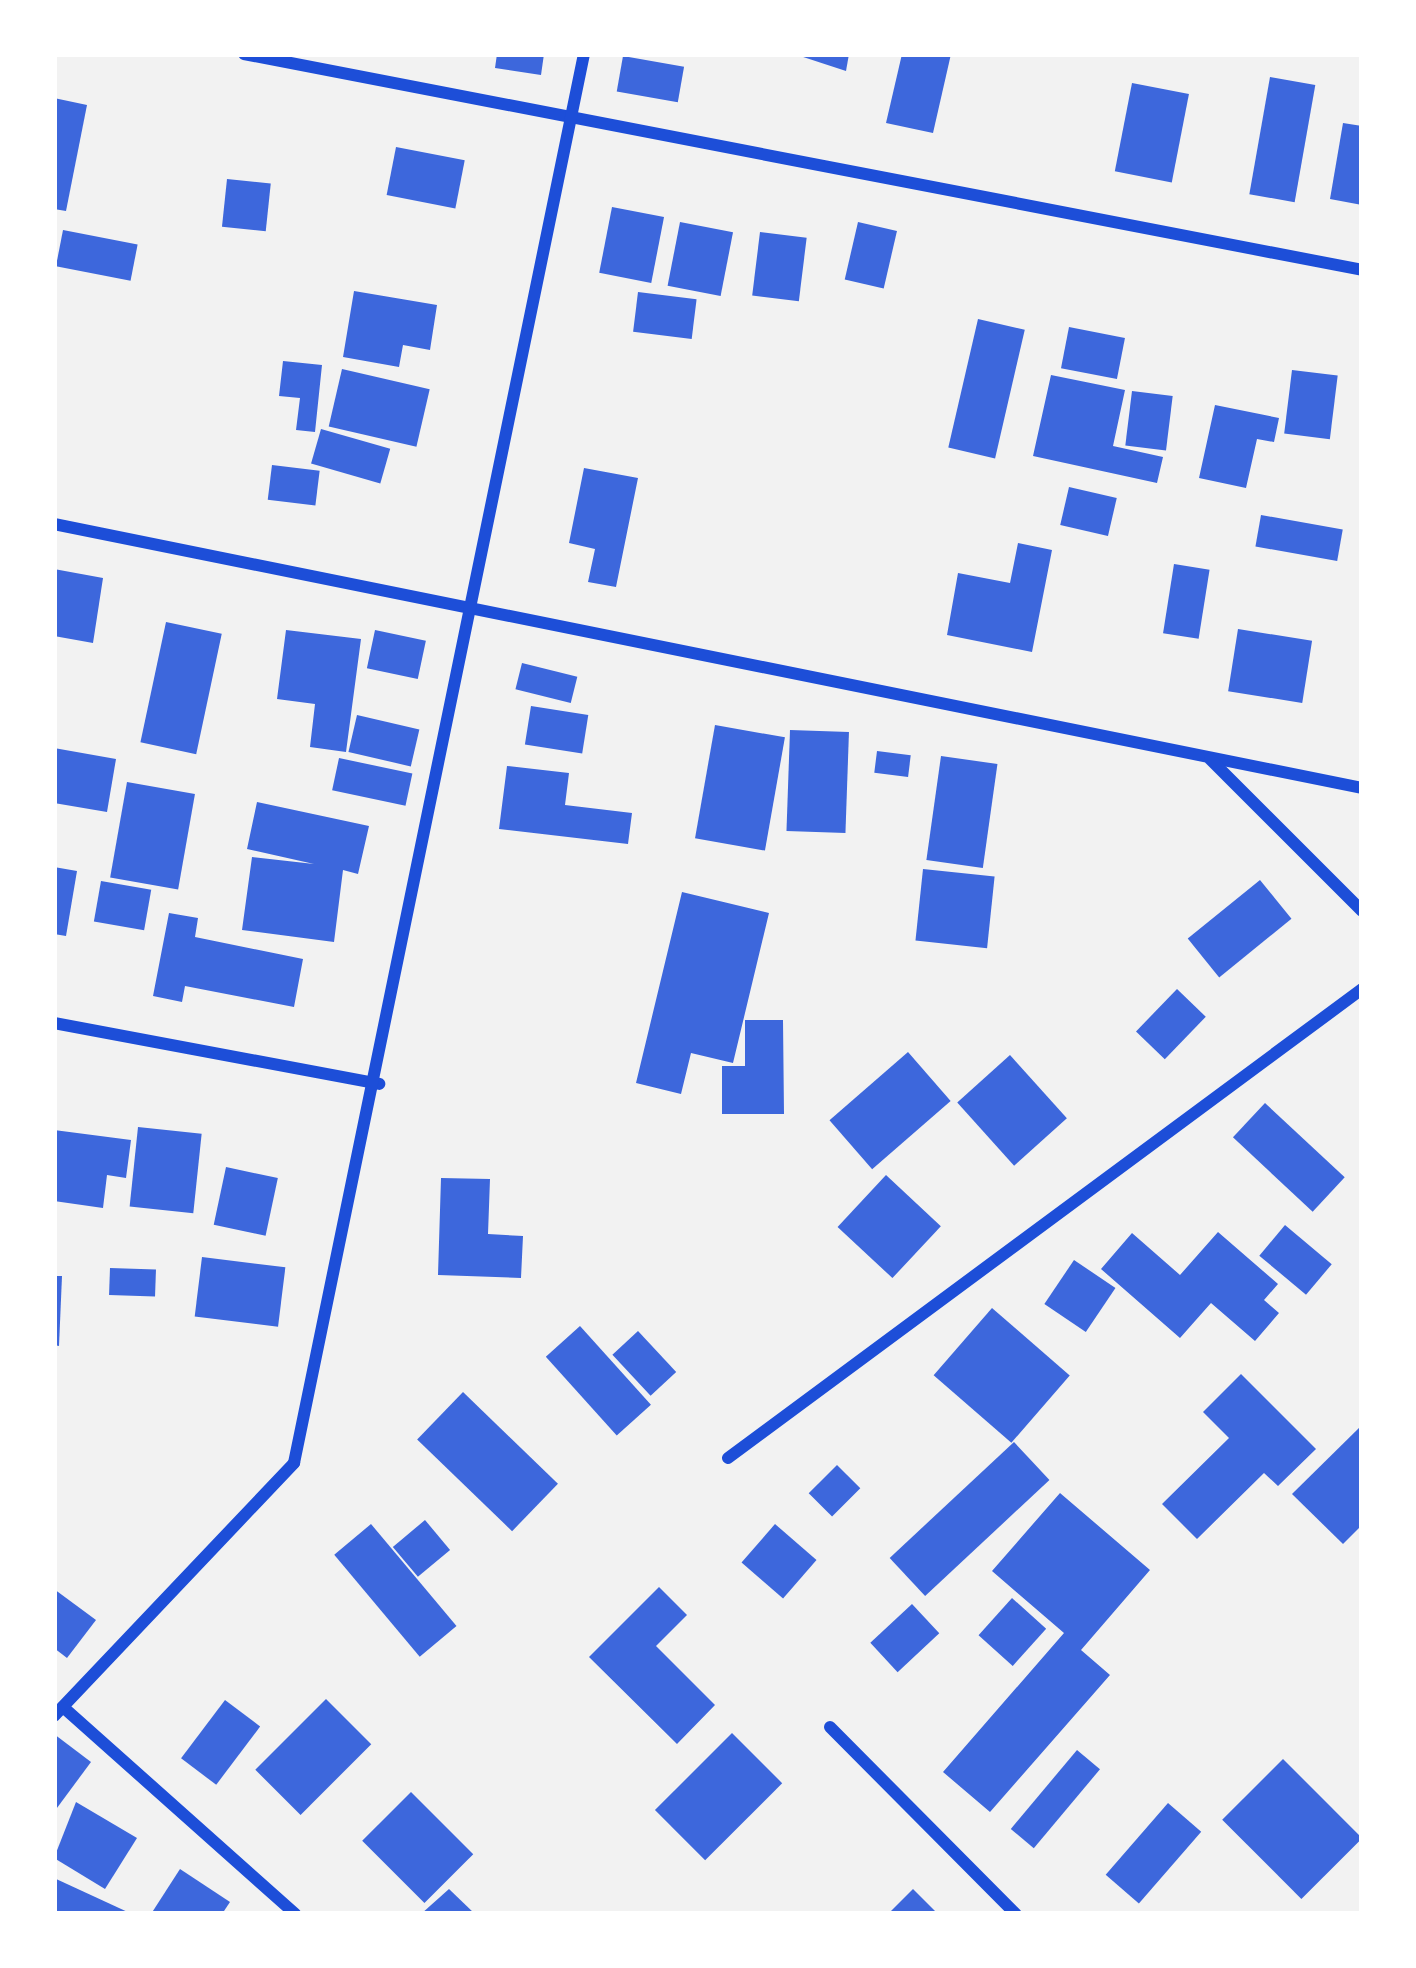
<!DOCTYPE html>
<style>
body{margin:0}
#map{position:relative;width:1416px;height:1968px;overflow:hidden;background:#f2f2f2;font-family:"Libre Baskerville",serif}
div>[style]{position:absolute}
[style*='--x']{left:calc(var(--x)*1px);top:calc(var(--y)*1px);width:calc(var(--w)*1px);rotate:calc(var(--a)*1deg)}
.building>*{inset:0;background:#3d67dc;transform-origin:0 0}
.minor>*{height:12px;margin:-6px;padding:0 6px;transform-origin:6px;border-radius:6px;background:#1d4ed8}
span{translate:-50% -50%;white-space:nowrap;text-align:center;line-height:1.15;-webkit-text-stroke:12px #fff;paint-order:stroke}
.frame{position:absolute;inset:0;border:57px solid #fff;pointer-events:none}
</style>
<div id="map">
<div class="building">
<i style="clip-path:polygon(497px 54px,544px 54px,541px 75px,495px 68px)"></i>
<i style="clip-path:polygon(794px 54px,849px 54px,846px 71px)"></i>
<i style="clip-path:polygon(902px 54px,951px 54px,933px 133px,886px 123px)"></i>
<i style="left:623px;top:56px;width:62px;height:36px;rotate:10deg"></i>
<i style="left:1270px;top:77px;width:46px;height:119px;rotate:10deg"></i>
<i style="left:1132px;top:83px;width:58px;height:90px;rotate:11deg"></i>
<i style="clip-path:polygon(54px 98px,87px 105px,66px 211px,54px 209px)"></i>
<i style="clip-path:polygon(1343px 123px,1362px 126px,1362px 205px,1330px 199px)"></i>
<i style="left:396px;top:147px;width:70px;height:49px;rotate:11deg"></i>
<i style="left:227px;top:179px;width:44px;height:48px;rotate:6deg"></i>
<i style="left:612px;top:207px;width:53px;height:67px;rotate:11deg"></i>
<i style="left:680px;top:222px;width:54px;height:65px;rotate:11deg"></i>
<i style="left:858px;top:222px;width:40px;height:59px;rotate:13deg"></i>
<i style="left:63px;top:230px;width:76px;height:37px;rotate:11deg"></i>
<i style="left:760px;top:232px;width:47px;height:64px;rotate:7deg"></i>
<i style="clip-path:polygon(354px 291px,437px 305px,430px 350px,403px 345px,399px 367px,343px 357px)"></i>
<i style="left:638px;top:292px;width:59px;height:40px;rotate:7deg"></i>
<i style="left:978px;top:319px;width:48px;height:132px;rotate:13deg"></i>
<i style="left:1069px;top:327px;width:57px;height:42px;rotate:11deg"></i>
<i style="clip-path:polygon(283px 361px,322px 365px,315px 432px,296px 430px,300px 398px,279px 396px)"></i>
<i style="left:342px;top:369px;width:90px;height:59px;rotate:13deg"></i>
<i style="left:1292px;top:370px;width:46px;height:64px;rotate:7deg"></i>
<i style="clip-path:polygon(1051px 375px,1125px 390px,1113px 446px,1163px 457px,1157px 483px,1033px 456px)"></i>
<i style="left:1132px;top:391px;width:41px;height:55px;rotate:7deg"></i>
<i style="clip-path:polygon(1215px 405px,1279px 418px,1274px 442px,1257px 439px,1246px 488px,1199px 478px)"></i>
<i style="left:321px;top:429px;width:72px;height:36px;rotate:16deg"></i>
<i style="left:272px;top:465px;width:48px;height:35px;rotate:7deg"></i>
<i style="clip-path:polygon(584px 468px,638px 478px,616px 587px,588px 582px,595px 549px,569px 543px)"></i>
<i style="left:1069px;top:487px;width:49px;height:39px;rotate:13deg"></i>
<i style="left:1261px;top:515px;width:83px;height:32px;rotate:10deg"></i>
<i style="clip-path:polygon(1018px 543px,1052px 550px,1032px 652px,947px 635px,958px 573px,1010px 583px)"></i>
<i style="left:1174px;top:564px;width:36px;height:70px;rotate:9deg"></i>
<i style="clip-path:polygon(54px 569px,103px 578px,93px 643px,54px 636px)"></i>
<i style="left:166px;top:622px;width:57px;height:123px;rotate:12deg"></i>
<i style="left:1238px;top:629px;width:75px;height:63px;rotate:9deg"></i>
<i style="clip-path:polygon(286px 630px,361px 639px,346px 752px,310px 747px,315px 704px,277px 699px)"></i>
<i style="left:375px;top:630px;width:52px;height:39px;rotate:12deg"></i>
<i style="left:522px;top:663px;width:57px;height:27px;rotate:14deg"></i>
<i style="left:531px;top:706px;width:58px;height:39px;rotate:9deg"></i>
<i style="left:357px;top:715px;width:64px;height:38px;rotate:13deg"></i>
<i style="left:715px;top:725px;width:71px;height:115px;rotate:10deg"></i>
<i style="left:790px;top:730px;width:59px;height:101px;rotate:2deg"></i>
<i style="clip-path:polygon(54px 748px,116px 759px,107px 812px,54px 803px)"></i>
<i style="left:877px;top:751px;width:34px;height:22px;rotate:7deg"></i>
<i style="left:941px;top:756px;width:57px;height:105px;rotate:8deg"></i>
<i style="left:339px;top:758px;width:75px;height:33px;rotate:12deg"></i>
<i style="clip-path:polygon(507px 766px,569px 773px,565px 805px,632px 813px,628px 844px,499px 829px)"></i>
<i style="left:127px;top:782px;width:69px;height:97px;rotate:10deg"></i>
<i style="clip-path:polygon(257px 802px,369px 826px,358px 874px,343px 870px,334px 942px,242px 930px,252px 857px,314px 864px,247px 849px)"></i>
<i style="clip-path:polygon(54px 867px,77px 871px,66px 936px,54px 934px)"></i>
<i style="left:923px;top:869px;width:72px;height:72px;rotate:6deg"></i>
<i style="left:1260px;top:880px;width:50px;height:93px;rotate:51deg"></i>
<i style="left:101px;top:881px;width:51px;height:41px;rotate:10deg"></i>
<i style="clip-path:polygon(682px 892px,769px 913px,733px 1063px,691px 1053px,681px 1094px,636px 1083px)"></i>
<i style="clip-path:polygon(169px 913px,198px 918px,195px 937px,303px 959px,294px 1007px,185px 986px,182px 1002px,153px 996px)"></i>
<i style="left:1177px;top:989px;width:40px;height:59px;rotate:44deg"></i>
<i style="clip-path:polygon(745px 1020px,783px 1020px,784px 1114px,722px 1114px,722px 1066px,745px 1066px)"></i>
<i style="left:908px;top:1052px;width:65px;height:104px;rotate:49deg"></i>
<i style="left:1010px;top:1055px;width:85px;height:71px;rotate:48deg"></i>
<i style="left:1265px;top:1103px;width:109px;height:47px;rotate:43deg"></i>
<i style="left:138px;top:1127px;width:64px;height:80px;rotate:6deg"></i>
<i style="clip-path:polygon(54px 1130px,131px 1140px,126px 1178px,107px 1175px,103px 1208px,54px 1201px)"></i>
<i style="left:226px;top:1167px;width:53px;height:59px;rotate:12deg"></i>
<i style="left:886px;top:1175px;width:75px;height:71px;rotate:43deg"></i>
<i style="clip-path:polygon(441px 1178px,490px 1179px,488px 1234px,523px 1236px,521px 1278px,438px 1275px)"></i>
<i style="left:1285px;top:1225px;width:61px;height:40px;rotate:40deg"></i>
<i style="clip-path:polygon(1218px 1232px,1278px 1284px,1264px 1300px,1279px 1313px,1255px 1341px,1211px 1303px,1180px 1338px,1101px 1269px,1132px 1233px,1180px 1275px)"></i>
<i style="left:202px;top:1257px;width:84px;height:60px;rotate:7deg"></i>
<i style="left:1074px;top:1260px;width:50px;height:53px;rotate:34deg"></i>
<i style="left:110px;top:1268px;width:46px;height:27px;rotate:2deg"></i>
<i style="clip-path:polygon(54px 1276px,62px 1276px,59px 1346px,54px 1345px)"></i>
<i style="left:992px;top:1308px;width:103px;height:89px;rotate:41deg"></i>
<i style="left:580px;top:1326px;width:106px;height:46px;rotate:48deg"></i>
<i style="left:638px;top:1331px;width:56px;height:35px;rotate:47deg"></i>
<i style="clip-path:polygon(1241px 1374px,1316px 1449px,1278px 1486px,1264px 1473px,1197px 1539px,1162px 1504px,1229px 1438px,1203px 1412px)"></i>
<i style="left:463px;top:1392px;width:132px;height:66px;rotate:44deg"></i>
<i style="clip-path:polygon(1362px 1425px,1362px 1525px,1343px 1544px,1292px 1494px)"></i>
<i style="left:1014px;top:1442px;width:52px;height:170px;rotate:47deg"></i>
<i style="left:837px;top:1465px;width:33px;height:40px;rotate:45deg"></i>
<i style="clip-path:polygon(1060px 1493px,1150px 1570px,1081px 1650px,1110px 1675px,990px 1812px,943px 1772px,1064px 1633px,992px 1571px)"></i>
<i style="left:425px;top:1520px;width:39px;height:42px;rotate:50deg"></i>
<i style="left:371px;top:1524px;width:133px;height:48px;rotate:50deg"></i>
<i style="left:775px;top:1524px;width:55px;height:51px;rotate:41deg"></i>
<i style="clip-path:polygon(659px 1587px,687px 1615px,656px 1646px,715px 1705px,677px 1744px,589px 1657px)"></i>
<i style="clip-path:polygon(54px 1589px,96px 1620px,67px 1658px,54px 1648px)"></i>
<i style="left:1012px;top:1598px;width:46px;height:50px;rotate:42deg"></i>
<i style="left:912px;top:1604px;width:40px;height:57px;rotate:47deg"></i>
<i style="left:326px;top:1699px;width:64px;height:100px;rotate:45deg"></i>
<i style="left:225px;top:1700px;width:44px;height:73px;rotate:37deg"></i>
<i style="left:732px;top:1733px;width:71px;height:109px;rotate:45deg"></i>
<i style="clip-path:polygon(54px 1734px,91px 1762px,54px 1812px)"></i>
<i style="left:1077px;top:1750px;width:30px;height:103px;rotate:40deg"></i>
<i style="left:1283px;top:1759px;width:112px;height:86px;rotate:45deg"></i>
<i style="left:411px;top:1792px;width:88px;height:69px;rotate:45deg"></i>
<i style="clip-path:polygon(76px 1802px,137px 1838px,105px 1889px,54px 1858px)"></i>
<i style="left:1168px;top:1803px;width:44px;height:95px;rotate:41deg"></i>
<i style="clip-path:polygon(180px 1869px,230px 1902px,222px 1914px,151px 1914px)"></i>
<i style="clip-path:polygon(54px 1878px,132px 1914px,54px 1914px)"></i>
<i style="clip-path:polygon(449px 1889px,475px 1914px,421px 1914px)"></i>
<i style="clip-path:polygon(913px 1889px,938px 1914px,888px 1914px)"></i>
</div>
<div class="minor">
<i style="--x:244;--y:54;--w:1139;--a:10.93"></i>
<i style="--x:54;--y:524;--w:1334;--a:11.41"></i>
<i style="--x:1210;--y:759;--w:215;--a:45"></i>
<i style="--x:54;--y:1023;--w:331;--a:10.6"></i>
<i style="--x:728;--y:1458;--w:789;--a:-36.49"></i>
<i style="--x:63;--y:1707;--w:311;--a:41.7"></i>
<i style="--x:54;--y:1716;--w:349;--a:-46.5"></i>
<i style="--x:294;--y:1463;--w:1439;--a:-78.37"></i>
<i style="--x:830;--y:1727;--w:264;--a:45.2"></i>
</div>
<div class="frame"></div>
</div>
